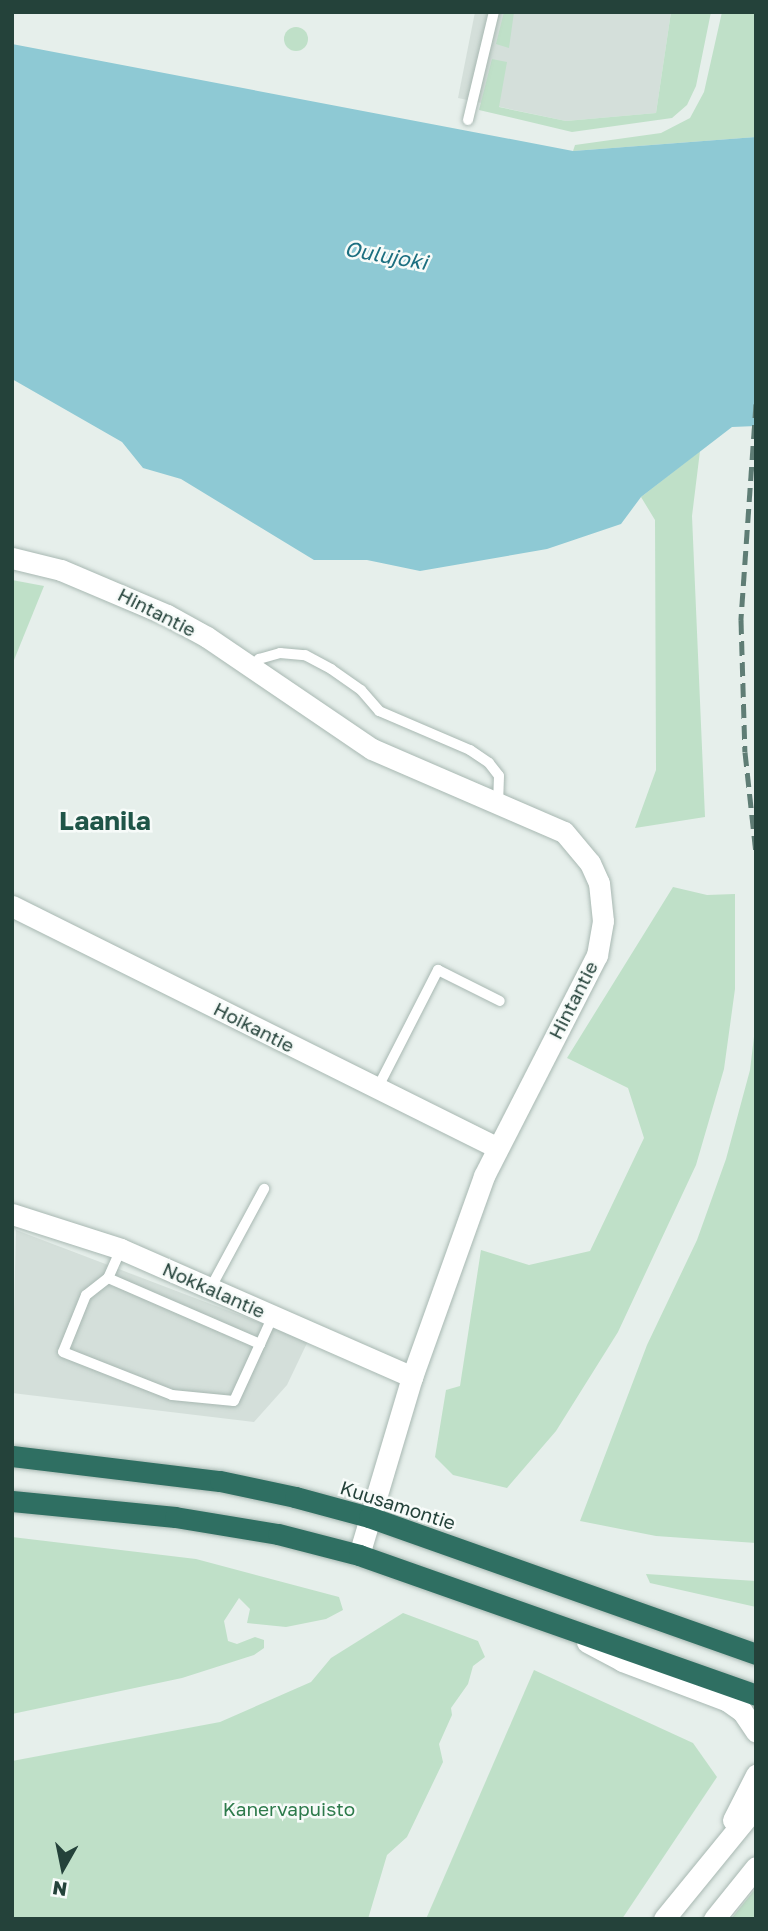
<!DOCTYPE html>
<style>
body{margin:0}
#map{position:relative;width:768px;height:1931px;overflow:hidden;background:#e6efeb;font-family:"Golos Text",sans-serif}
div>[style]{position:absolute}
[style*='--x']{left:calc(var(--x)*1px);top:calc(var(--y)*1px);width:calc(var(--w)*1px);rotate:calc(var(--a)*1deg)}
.built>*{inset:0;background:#d4dfda}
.green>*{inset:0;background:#bfe0c8}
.round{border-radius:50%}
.water>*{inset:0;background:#8ec9d4}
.roads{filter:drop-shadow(0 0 2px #a8b8b2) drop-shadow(0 0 2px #a8b8b2)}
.lane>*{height:10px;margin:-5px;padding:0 5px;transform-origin:5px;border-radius:5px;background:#fff}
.street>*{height:21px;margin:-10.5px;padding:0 10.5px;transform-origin:10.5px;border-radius:10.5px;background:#fff}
.secondary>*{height:21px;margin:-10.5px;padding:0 10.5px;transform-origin:10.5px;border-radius:10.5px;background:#fff}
.highway>*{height:21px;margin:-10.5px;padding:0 10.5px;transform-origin:10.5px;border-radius:10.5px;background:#2f6f62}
.rail>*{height:5px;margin-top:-2.5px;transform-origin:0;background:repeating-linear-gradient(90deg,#5f7d75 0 14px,transparent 0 21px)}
span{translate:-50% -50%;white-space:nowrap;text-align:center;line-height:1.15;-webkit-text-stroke:5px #f7fbf9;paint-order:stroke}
.street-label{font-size:19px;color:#24423a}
.park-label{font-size:19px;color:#2d7a4b}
.water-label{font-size:21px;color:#1c6f80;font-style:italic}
.district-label{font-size:26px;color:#1f5548;font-weight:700}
.frame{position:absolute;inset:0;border:14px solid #24423a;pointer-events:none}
.north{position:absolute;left:28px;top:1833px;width:70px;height:70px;-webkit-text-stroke:5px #f7fbf9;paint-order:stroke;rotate:189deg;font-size:19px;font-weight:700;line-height:28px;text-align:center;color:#24423a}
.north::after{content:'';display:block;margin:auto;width:24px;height:32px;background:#24423a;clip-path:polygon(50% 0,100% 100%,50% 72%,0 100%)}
</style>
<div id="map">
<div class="built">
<i style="clip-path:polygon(475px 12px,671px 12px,656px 113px,566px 121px,458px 98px)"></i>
<i style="clip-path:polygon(16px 1230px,308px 1341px,287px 1385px,254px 1422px,12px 1393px)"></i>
</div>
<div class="green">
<i style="clip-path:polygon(504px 12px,514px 12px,509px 48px,496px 44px)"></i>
<i style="clip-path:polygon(671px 12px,711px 12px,696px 86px,687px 105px,672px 118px,572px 132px,479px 110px,492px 59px,507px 62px,499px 107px,566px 121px,656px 113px)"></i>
<i style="clip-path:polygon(722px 12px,756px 12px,756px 137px,573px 151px,575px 145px,661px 133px,690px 118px,704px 92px)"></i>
<i class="round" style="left:284px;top:27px;width:24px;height:24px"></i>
<i style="clip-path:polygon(700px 451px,692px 516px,705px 817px,635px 828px,656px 770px,655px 520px,641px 497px)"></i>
<i style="clip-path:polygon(12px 580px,44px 586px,12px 665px)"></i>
<i style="clip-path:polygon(673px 887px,707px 895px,735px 894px,735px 989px,724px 1069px,696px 1165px,618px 1332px,556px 1431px,507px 1488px,453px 1475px,435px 1457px,446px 1390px,460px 1386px,481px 1250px,529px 1265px,590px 1251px,644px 1138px,628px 1088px,567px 1058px)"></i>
<i style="clip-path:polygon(756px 1020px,756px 1543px,656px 1536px,580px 1521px,647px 1345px,697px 1240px,726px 1159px,750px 1070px)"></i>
<i style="clip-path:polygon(12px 1537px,196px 1559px,339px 1597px,343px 1610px,326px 1619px,286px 1627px,247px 1623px,250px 1609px,239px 1598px,224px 1621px,228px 1641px,237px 1644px,255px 1637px,264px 1640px,264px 1648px,254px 1655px,182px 1678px,12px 1714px)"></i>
<i style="clip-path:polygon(646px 1574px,756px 1581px,756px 1607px,650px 1583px)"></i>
<i style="clip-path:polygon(403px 1613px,478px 1641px,485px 1657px,473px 1666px,468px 1684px,451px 1708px,452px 1715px,439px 1744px,443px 1762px,407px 1837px,387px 1855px,368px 1919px,12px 1919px,12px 1761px,220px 1722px,311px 1682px,331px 1658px)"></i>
<i style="clip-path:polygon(534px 1670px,693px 1743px,717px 1777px,622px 1919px,426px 1919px)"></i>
<i style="clip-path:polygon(756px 1888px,756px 1919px,731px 1919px)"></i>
</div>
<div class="water">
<i style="clip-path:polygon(12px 44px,573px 151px,756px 137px,756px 426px,732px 427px,641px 497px,621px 524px,547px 549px,420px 571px,367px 560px,314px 560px,181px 479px,143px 468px,122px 442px,12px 379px)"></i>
</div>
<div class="roads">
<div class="lane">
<i style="--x:468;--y:120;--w:111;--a:-76.5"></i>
<i style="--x:252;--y:667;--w:11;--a:-49"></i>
<i style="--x:259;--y:659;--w:22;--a:-16"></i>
<i style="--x:280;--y:653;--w:25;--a:5"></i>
<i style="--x:305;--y:655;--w:30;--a:28"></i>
<i style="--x:331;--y:669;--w:37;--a:35"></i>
<i style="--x:361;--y:690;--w:28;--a:49"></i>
<i style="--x:379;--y:711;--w:99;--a:23.2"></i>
<i style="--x:470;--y:750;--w:23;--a:34"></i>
<i style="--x:489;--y:763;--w:16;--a:52"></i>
<i style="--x:499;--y:776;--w:28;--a:92"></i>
<i style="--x:377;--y:1089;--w:134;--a:-62.9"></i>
<i style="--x:438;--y:970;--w:69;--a:26.6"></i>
<i style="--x:121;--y:1249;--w:32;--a:114"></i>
<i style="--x:108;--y:1278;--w:28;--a:142"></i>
<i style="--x:86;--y:1295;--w:61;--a:112"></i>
<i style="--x:63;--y:1352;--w:117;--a:21.5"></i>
<i style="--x:172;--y:1395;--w:62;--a:5.5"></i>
<i style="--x:234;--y:1401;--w:94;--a:-65.4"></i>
<i style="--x:108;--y:1278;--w:166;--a:23.5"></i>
<i style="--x:210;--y:1289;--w:114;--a:-61.6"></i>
</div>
<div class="street">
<i style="--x:12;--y:906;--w:541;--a:26.47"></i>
<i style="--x:12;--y:1214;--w:114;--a:17.8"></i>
<i style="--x:121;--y:1249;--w:318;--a:23.7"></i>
</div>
<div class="secondary">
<i style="--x:12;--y:558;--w:50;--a:13.8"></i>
<i style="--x:61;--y:570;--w:115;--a:23"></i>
<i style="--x:167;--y:615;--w:46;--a:28.8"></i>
<i style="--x:207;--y:637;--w:199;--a:34.2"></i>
<i style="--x:372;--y:749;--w:209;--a:23.4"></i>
<i style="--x:564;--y:832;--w:40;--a:50"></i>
<i style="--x:590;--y:863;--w:22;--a:66"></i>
<i style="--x:599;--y:883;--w:38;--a:84"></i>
<i style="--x:603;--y:921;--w:35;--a:100"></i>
<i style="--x:597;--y:955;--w:248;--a:117.1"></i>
<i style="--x:484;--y:1176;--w:214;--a:109.7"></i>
<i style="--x:412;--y:1377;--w:186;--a:106.6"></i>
<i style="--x:587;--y:1642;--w:40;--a:28"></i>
<i style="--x:622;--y:1661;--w:111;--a:20.6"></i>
<i style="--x:726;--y:1700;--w:19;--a:35"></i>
<i style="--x:742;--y:1711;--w:25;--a:56"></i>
<i style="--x:733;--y:1820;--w:51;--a:-62.9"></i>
<i style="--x:664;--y:1919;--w:146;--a:-50.8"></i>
<i style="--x:714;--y:1919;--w:67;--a:-51.1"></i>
</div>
<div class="highway">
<i style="--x:12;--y:1456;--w:209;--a:6.9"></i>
<i style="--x:220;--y:1481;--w:77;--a:12"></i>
<i style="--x:295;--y:1497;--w:77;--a:15.1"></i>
<i style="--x:369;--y:1517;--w:411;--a:19.5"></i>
<i style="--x:12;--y:1501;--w:164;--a:5.6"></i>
<i style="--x:175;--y:1517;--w:104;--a:9.4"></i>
<i style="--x:278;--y:1534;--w:84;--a:14.5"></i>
<i style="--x:359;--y:1555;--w:421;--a:19.4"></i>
</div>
</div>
<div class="rail">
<i style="--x:756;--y:404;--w:217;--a:94"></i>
<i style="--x:741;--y:620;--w:132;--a:88.3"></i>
<i style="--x:745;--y:752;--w:103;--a:83.8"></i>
</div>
<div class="street-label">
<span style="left:157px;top:612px;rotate:27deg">Hintantie</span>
<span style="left:573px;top:1000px;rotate:-63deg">Hintantie</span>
<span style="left:254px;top:1027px;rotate:27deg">Hoikantie</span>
<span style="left:214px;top:1290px;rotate:24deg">Nokkalantie</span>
<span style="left:398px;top:1505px;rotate:18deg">Kuusamontie</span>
</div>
<div class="park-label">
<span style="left:289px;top:1809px">Kanervapuisto</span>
</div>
<div class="water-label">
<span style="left:386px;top:255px;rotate:10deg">Oulujoki</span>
</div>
<div class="district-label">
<span style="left:105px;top:821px">Laanila</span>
</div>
<div class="frame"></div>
<div class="north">N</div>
</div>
